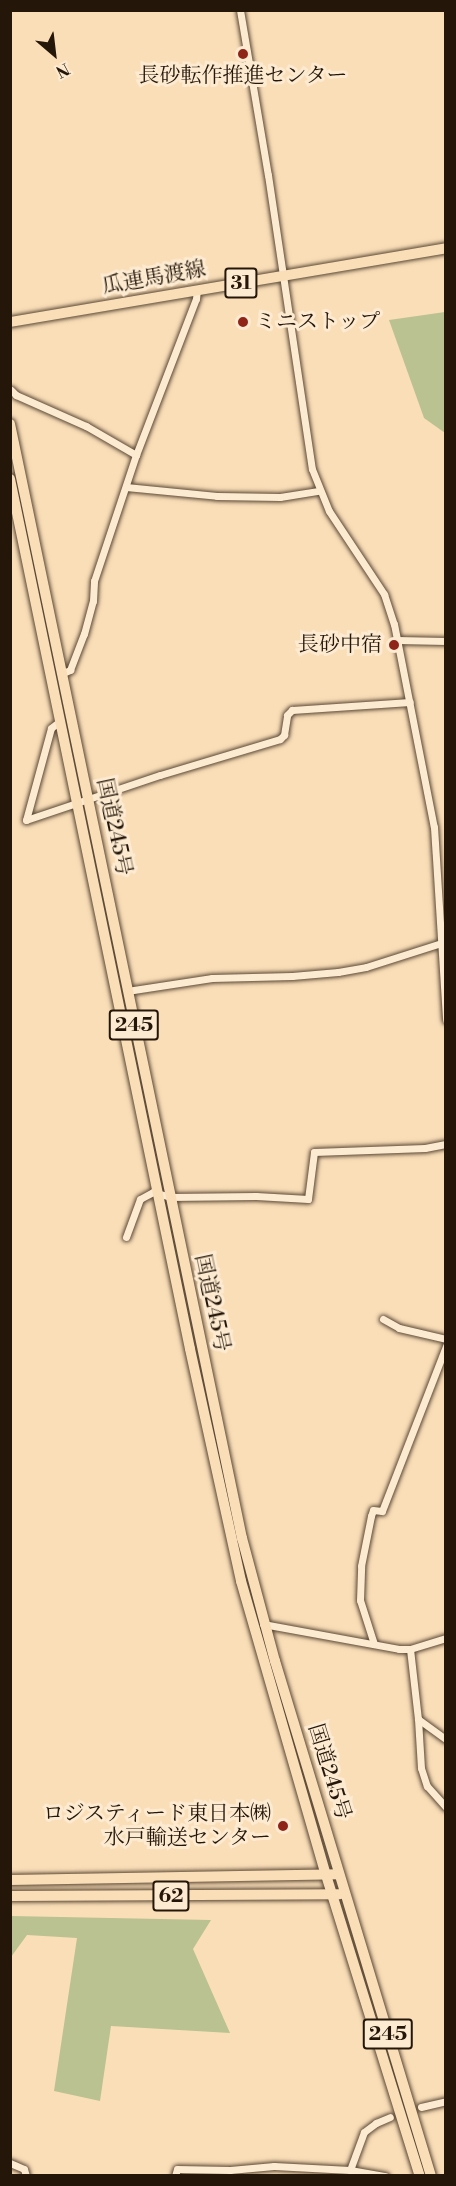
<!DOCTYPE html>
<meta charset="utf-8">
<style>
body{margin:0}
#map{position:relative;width:456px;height:2186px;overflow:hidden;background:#fadeb8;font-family:"Libre Bodoni","Noto Serif JP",serif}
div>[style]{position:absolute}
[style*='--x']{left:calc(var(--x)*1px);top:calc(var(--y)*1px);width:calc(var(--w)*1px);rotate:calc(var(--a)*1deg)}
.green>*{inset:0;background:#bac292}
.roads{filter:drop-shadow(0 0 2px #5a4835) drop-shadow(0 0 2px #5a4835)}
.minor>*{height:7px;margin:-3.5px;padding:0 3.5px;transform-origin:3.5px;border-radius:3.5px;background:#fcead1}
.primary>*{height:10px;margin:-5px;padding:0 5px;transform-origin:5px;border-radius:5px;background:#fadeb8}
.trunk>*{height:10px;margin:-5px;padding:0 5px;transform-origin:5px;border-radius:5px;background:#fadeb8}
.dots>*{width:16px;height:16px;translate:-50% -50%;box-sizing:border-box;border:3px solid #fcead1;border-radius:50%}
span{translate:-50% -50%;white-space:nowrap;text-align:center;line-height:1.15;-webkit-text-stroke:6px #fcead1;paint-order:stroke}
.shield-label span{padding:2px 4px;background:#fcead1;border:2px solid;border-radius:4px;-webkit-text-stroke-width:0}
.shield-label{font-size:20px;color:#241609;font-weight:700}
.poi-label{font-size:21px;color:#241609}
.left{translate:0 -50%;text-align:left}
.right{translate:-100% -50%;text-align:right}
.street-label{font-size:21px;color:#241609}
.frame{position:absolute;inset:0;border:12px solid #241609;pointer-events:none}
.north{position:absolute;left:24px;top:24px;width:60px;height:60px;-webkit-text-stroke:4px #fcead1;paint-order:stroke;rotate:152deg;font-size:16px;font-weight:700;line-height:24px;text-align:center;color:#241609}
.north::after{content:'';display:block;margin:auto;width:21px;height:27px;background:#241609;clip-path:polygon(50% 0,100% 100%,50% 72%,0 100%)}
</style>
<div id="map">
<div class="green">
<i style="clip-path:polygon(445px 312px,446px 312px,445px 433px,424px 418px,389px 320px)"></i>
<i style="clip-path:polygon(11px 1916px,211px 1920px,193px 1949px,230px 2033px,111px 2026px,100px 2101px,54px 2091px,77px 1938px,27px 1935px,11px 1957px)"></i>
</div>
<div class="roads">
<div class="minor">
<i style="--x:240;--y:10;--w:167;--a:80.4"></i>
<i style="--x:268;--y:175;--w:297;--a:81.5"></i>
<i style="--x:312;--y:469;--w:45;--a:68"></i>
<i style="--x:329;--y:511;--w:100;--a:56.5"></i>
<i style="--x:384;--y:594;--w:32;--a:72"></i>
<i style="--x:394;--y:624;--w:207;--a:78.9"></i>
<i style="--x:434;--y:827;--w:193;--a:86.4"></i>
<i style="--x:11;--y:390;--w:7;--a:45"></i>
<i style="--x:16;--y:395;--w:77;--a:23.9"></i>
<i style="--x:86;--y:426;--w:58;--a:30.1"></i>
<i style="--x:126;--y:487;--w:91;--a:5.6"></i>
<i style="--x:217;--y:496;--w:63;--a:0.9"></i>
<i style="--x:280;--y:497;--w:39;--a:-9"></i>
<i style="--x:397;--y:640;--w:49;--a:1.2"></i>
<i style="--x:63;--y:673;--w:8;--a:-23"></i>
<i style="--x:70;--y:670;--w:39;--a:-69"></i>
<i style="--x:84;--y:634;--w:34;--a:-75"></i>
<i style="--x:93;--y:601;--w:20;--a:-87"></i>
<i style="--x:94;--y:581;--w:133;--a:-71.6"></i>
<i style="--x:136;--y:455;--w:167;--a:-69"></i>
<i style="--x:196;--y:299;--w:9;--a:-84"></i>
<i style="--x:26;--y:820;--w:141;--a:-18.6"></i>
<i style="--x:160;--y:775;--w:125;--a:-16.7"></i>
<i style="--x:280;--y:739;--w:6;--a:-45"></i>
<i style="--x:284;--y:735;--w:20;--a:-81"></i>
<i style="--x:287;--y:715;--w:7;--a:-45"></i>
<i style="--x:292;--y:710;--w:118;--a:-3.9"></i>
<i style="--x:26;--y:820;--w:95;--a:-74.8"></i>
<i style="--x:51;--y:728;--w:11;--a:-38"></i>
<i style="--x:127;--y:991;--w:86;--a:-8.7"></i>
<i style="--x:212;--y:978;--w:80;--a:-1.4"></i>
<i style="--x:292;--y:976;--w:46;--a:-5"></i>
<i style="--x:338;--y:972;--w:28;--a:-10"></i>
<i style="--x:366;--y:967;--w:79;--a:-17.7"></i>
<i style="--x:126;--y:1237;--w:40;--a:-69.8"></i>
<i style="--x:140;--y:1199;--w:15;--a:-28"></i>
<i style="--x:153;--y:1192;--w:18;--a:16"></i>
<i style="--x:170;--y:1197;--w:86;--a:-0.7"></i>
<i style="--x:256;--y:1196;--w:52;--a:3.3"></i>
<i style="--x:308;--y:1199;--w:47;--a:-82.7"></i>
<i style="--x:314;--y:1152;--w:111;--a:-2.1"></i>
<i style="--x:425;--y:1148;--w:21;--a:-11"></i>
<i style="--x:383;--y:1319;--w:18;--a:29"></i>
<i style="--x:399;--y:1328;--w:48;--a:13.2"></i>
<i style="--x:263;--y:1624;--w:138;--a:10.4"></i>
<i style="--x:399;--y:1649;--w:11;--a:0"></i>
<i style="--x:410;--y:1649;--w:38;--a:-17"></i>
<i style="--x:374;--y:1644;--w:46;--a:-107.7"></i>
<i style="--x:360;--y:1600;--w:34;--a:-88"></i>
<i style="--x:361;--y:1566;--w:51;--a:-78.7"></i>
<i style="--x:371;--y:1516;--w:6;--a:-72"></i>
<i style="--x:373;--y:1510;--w:9;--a:6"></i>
<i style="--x:382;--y:1511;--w:177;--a:-68.8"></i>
<i style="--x:410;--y:1649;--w:70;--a:83.5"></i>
<i style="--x:418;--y:1719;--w:34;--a:36"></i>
<i style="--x:418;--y:1719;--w:49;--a:86.5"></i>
<i style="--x:421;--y:1768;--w:19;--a:72"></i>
<i style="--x:427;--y:1786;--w:28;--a:48"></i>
<i style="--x:421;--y:2107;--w:26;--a:-13"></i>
<i style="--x:10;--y:2163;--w:15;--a:23"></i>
<i style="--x:24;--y:2169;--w:7;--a:74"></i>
<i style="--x:350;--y:2170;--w:40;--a:-69.8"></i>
<i style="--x:364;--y:2132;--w:15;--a:-37"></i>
<i style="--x:376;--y:2123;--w:15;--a:-23"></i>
<i style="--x:175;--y:2176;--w:7;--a:-74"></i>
<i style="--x:177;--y:2169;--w:53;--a:1.1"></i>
<i style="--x:230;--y:2170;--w:44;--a:-5.2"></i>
<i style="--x:274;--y:2166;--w:76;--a:3"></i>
<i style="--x:350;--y:2170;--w:36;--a:10"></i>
</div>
<div class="primary">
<i style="--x:10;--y:322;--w:442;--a:-9.6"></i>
<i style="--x:10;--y:1880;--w:329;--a:-1"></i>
<i style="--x:10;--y:1896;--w:330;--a:-0.3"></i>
</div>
<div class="trunk">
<i style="--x:10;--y:424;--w:1138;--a:78.24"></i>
<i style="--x:242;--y:1538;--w:127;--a:75"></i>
<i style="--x:275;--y:1661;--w:538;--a:73.15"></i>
<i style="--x:10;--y:479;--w:888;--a:78.31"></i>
<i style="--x:190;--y:1349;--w:238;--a:77.6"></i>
<i style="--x:241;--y:1581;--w:306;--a:73.9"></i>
<i style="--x:326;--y:1875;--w:315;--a:72.7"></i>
</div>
</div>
<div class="dots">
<i style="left:243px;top:54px;background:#8f2418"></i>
<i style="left:243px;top:322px;background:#8f2418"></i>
<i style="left:394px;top:645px;background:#8f2418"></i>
<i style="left:283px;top:1826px;background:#8f2418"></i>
</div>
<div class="shield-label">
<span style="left:241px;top:283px">31</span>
<span style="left:134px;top:1025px">245</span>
<span style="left:171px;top:1896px">62</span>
<span style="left:388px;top:2034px">245</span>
</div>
<div class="poi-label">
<span style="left:243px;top:76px">長砂転作推進センター</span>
<span class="left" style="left:255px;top:322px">ミニストップ</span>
<span class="right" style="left:382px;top:645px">長砂中宿</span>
<span class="right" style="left:271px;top:1826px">ロジスティード東日本㈱<br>水戸輸送センター</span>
</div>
<div class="street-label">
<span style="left:154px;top:278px;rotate:-10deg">瓜連馬渡線</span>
<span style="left:114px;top:827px;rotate:78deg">国道245号</span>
<span style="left:212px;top:1303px;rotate:78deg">国道245号</span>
<span style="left:329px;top:1772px;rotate:73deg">国道245号</span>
</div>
<div class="frame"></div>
<div class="north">N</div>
</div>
